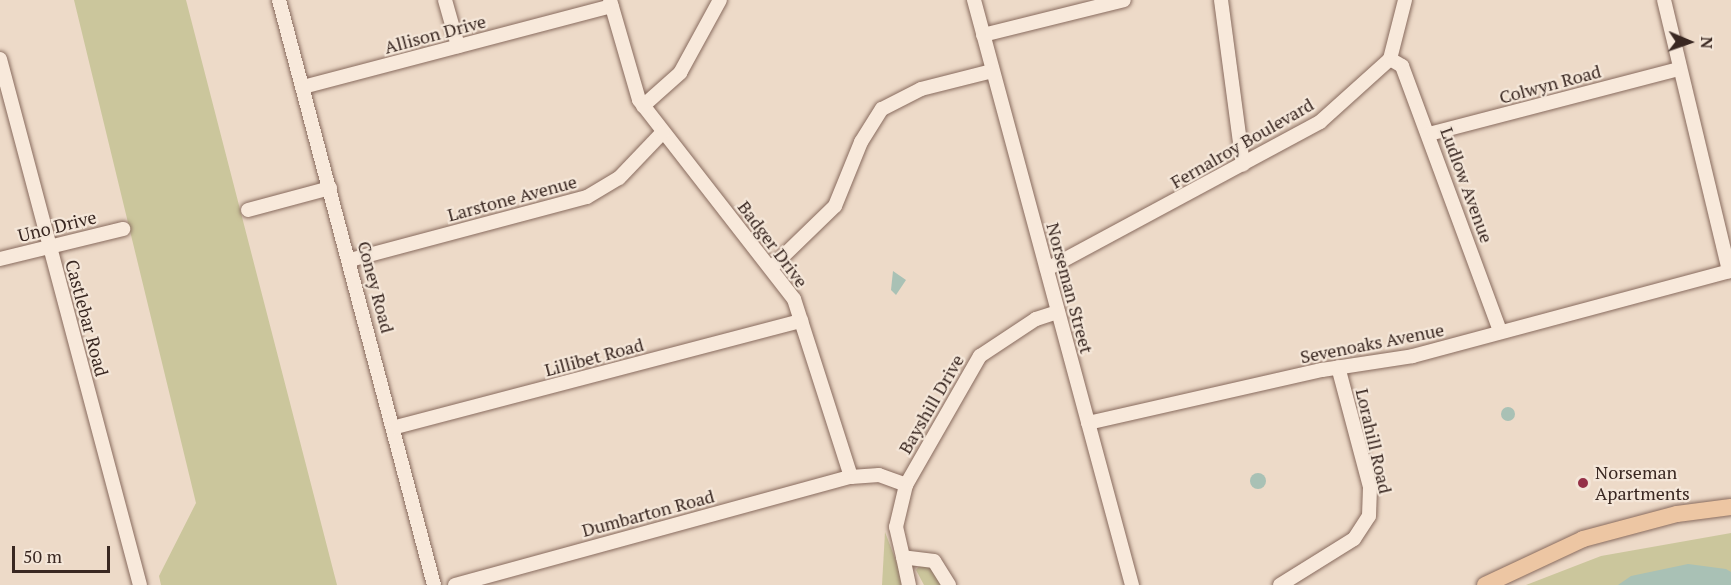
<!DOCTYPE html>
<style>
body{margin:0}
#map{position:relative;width:1731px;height:585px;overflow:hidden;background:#eddac8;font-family:"PT Serif",serif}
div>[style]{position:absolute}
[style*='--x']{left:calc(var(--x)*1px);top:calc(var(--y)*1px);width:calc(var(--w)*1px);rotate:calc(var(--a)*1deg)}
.green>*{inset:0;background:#cbc69c}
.water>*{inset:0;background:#a9c1b5}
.round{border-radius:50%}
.roads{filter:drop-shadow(0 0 2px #886b5e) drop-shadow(0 0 2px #886b5e)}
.minor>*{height:14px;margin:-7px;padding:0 7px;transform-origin:7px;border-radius:7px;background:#f8e9db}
.major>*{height:16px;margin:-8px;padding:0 8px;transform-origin:8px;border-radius:8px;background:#edc6a3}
.dots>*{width:16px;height:16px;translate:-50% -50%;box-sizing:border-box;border:3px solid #f4e6d8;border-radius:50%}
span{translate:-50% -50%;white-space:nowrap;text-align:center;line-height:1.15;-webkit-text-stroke:4.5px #f4e6d8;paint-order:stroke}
.street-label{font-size:18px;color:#392721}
.poi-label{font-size:18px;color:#392721}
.left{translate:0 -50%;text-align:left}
.north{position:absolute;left:1659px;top:12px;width:60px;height:60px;-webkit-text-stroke:4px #f4e6d8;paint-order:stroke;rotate:92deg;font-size:16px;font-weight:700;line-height:24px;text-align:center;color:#392721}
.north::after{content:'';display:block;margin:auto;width:21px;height:27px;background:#392721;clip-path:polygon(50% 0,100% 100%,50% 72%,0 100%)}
.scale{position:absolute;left:12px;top:546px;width:98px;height:27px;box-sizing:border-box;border:3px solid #392721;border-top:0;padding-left:8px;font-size:18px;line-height:21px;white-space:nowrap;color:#392721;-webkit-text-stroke:4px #f4e6d8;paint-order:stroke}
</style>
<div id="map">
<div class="green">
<i style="clip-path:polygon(74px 0,186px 0,337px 585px,161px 585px,159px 576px,196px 503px)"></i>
<i style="clip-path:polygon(885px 532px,898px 566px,901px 585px,882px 585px)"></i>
<i style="clip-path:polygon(1731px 533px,1731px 585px,1526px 585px,1601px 556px)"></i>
<i style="clip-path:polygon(921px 564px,930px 567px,942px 585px,924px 585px,916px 570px)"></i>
</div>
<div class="water">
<i style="clip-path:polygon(893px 271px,906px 280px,896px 295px,891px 290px)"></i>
<i class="round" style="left:1501px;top:407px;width:14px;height:14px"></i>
<i class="round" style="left:1250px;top:473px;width:16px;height:16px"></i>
<i style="clip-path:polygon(1688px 564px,1726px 569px,1731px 572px,1731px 585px,1618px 585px,1631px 576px)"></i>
</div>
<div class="roads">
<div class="minor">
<i style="--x:279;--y:0;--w:605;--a:75.16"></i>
<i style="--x:445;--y:0;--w:48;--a:74.2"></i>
<i style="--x:610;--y:0;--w:104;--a:73.8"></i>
<i style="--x:639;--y:100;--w:252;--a:52.1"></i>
<i style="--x:794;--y:299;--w:187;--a:72.2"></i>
<i style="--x:974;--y:0;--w:606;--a:74.89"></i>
<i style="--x:1221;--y:0;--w:166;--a:82.4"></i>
<i style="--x:1664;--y:0;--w:279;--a:76.5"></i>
<i style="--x:983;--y:35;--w:145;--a:-13.9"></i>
<i style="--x:0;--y:59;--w:544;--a:75.1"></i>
<i style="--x:1390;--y:59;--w:14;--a:30"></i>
<i style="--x:1402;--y:66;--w:283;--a:69.7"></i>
<i style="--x:303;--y:87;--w:319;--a:-14.7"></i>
<i style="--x:643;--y:106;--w:50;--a:-41.7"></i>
<i style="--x:680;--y:73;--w:83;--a:-61.3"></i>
<i style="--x:1429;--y:134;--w:258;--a:-14.6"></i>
<i style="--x:248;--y:210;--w:85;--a:-15"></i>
<i style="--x:0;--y:259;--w:127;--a:-13.7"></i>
<i style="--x:350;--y:260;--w:245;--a:-14.9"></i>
<i style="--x:587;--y:197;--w:37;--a:-31"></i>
<i style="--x:619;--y:178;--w:62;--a:-46.3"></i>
<i style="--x:771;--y:268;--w:89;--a:-44.1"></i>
<i style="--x:835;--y:206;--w:69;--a:-67.9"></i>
<i style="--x:861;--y:142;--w:39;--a:-58"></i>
<i style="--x:882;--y:109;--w:44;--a:-27.1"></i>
<i style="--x:921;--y:89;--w:73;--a:-14.2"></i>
<i style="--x:1047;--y:269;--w:310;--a:-28.3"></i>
<i style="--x:1320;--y:122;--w:94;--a:-42"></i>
<i style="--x:1390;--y:59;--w:61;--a:-75.7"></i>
<i style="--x:1088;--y:423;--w:240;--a:-12.8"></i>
<i style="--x:1322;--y:370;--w:92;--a:-8.7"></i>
<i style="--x:1413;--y:356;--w:329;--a:-15"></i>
<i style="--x:396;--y:427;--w:419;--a:-14.7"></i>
<i style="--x:903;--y:557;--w:29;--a:78"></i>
<i style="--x:455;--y:585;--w:410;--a:-15.3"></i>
<i style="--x:851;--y:477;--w:28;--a:-4"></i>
<i style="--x:879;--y:475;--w:29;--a:20"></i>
<i style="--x:949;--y:585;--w:28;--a:-122"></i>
<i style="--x:934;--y:561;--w:31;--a:-173"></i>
<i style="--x:903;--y:557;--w:31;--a:-103"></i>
<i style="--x:896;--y:527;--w:43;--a:-76.6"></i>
<i style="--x:906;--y:485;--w:149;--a:-60.2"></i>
<i style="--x:980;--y:356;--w:67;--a:-33.5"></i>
<i style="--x:1036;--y:319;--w:23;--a:-18"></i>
<i style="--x:1280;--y:585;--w:87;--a:-31.9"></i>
<i style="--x:1354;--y:539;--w:27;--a:-57"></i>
<i style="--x:1369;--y:516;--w:29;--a:-88"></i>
<i style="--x:1370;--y:487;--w:124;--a:-104.9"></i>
</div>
<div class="major">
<i style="--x:1485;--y:585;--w:108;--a:-25.1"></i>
<i style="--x:1583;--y:539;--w:97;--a:-14.9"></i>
<i style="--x:1677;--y:514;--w:54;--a:-7.4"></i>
</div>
</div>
<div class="dots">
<i style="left:1583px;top:483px;background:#953047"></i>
</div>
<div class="street-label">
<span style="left:435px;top:34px;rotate:-15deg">Allison Drive</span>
<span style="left:1550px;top:84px;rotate:-15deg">Colwyn Road</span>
<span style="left:1242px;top:143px;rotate:-30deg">Fernalroy Boulevard</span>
<span style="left:1467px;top:185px;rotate:70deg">Ludlow Avenue</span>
<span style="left:512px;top:198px;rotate:-15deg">Larstone Avenue</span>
<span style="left:57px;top:226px;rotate:-14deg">Uno Drive</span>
<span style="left:773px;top:244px;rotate:53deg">Badger Drive</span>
<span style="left:376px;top:287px;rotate:75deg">Coney Road</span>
<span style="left:1070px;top:288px;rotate:75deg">Norseman Street</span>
<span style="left:87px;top:318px;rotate:75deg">Castlebar Road</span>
<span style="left:1372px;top:343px;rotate:-11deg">Sevenoaks Avenue</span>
<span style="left:594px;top:357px;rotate:-15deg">Lillibet Road</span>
<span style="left:931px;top:404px;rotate:-60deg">Bayshill Drive</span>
<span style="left:1374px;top:441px;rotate:77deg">Lorahill Road</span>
<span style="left:648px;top:513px;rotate:-15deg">Dumbarton Road</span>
</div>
<div class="poi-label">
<span class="left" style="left:1595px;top:483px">Norseman<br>Apartments</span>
</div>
<div class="north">N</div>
<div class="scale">50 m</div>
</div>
